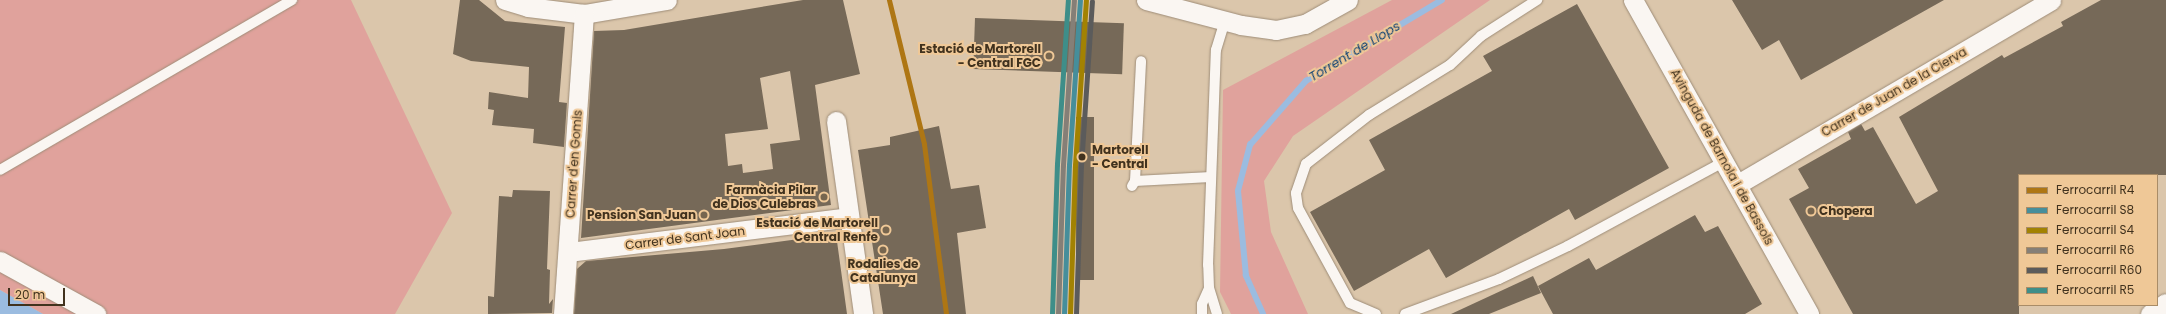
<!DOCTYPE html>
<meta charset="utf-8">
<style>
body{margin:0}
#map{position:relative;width:2166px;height:314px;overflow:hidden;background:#dbc6ab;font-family:Poppins,sans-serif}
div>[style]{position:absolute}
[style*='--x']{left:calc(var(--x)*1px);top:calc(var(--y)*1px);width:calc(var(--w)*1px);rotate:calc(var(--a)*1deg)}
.green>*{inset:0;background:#e0a29c}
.water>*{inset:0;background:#9bbce0}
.stream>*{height:5.5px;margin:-2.75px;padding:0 2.75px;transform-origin:2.75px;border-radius:2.75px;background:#9bbce0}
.building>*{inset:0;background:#766958;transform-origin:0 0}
.roads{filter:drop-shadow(0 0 1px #9e8d78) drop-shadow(0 0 1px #9e8d78)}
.service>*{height:10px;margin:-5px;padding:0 5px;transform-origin:5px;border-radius:5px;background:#faf6f2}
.minor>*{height:19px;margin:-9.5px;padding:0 9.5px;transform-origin:9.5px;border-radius:9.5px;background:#faf6f2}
.rail>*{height:3px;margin-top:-1.5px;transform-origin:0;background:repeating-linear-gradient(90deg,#cec8c0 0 7px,transparent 0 14px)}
.rail-1>*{height:5px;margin:-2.5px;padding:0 2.5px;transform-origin:2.5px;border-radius:2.5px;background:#ae7614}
.rail-2>*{height:5px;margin:-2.5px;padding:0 2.5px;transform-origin:2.5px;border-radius:2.5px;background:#468e9b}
.rail-3>*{height:5px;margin:-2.5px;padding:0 2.5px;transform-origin:2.5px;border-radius:2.5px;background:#a28202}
.rail-4>*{height:5px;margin:-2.5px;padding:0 2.5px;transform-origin:2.5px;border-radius:2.5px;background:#857f77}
.rail-5>*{height:5px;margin:-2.5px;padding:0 2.5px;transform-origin:2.5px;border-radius:2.5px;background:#5b5b5b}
.rail-6>*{height:5px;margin:-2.5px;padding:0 2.5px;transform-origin:2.5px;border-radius:2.5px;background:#3e8e89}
.dots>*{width:11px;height:11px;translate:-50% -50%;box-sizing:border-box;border:2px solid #efc897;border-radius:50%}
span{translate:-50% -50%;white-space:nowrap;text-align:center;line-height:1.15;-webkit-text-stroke:4px #efc897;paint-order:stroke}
.poi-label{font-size:12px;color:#41321e;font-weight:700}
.right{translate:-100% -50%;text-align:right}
.left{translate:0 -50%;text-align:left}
.street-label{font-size:12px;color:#41321e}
.stop-label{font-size:12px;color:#41321e;font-weight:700}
.water-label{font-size:13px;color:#0f4274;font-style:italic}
.legend{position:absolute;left:2018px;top:174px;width:140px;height:132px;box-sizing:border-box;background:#efc897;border:1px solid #a98c67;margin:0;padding:5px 7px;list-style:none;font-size:12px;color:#41321e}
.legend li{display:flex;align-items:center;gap:8px;height:20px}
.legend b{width:20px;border:1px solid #a98c67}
.scale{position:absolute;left:8px;top:288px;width:57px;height:18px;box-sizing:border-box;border:2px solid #41321e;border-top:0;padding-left:5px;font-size:12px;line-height:14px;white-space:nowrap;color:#41321e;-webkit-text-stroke:3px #efc897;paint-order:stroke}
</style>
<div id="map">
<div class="green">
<i style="clip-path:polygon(0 0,351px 0,452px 213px,395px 314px,43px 314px,0 290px)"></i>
<i style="clip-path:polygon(1392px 0,1490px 0,1293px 136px,1264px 181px,1271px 232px,1308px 314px,1231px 314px,1220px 292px,1223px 90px)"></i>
</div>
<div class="water">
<i style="clip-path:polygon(0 290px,43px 314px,0 314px)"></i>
</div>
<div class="stream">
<i style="--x:1263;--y:314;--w:42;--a:-114.1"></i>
<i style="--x:1246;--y:276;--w:85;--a:-95.4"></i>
<i style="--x:1238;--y:191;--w:48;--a:-75.4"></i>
<i style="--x:1250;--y:145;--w:85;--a:-48.8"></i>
<i style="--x:1306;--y:81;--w:158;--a:-30.8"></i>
</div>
<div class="building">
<i style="clip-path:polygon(460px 0,479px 0,505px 21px,565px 27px,559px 102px,567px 103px,564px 147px,533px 143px,534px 129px,492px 125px,494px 110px,488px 109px,489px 92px,528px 98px,529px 67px,471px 61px,453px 54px)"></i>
<i style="clip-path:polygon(evenodd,803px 0,843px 0,860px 74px,815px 85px,831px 205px,581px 238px,594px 31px,624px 30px,803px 0,790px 71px,800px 140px,770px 144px,773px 169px,743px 173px,742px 164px,728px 166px,725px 134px,768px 129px,760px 78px,790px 71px)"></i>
<i style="clip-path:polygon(1732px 0,1944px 0,1801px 80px,1779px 40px,1762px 50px)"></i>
<i style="clip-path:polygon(2101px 0,2166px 0,2166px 175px,2019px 175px,2019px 314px,1853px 314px,1789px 199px,1809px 188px,1798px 169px,1851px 139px,1848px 132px,1861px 124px,1865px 131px,1873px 127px,1916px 204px,1938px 191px,1899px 117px,2002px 55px,2004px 58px,2063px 26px,2061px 22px)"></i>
<i style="clip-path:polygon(1577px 4px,1669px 168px,1575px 220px,1569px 209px,1446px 278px,1429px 249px,1354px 291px,1310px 212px,1385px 170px,1369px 140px,1492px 71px,1483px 56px)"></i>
<i style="left:975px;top:18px;width:149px;height:51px;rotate:2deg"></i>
<i style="left:1076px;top:117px;width:18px;height:163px"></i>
<i style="clip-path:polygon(939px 126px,951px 189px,979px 185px,986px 228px,957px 233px,966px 314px,883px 314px,858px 150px,890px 145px,890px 137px)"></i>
<i style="clip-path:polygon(513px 190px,550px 191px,547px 269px,550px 270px,549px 304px,553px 299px,552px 313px,488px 314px,488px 296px,494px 297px,499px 196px,512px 197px)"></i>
<i style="clip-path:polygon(1695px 215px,1705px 232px,1718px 226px,1762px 304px,1745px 314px,1553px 314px,1538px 286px,1589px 258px,1596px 270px)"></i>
<i style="clip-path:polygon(836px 234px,847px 314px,574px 314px,577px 269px,586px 261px,724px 249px)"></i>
<i style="clip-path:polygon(1533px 276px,1541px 293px,1489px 314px,1451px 314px)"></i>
</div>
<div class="roads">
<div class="service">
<i style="--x:0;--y:170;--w:338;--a:-30.2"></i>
<i style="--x:1135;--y:181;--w:120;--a:-87.1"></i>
<i style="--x:1132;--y:186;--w:6;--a:-59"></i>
<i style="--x:1135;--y:181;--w:76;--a:-3"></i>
<i style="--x:1202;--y:314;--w:10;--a:-90"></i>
<i style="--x:1202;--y:304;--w:17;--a:-66"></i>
<i style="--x:1217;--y:314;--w:27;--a:-107"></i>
<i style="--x:1209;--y:288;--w:23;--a:-92"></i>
<i style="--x:1208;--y:265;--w:215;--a:-87.9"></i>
<i style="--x:1216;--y:50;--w:30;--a:-73"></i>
<i style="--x:1376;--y:314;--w:28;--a:-157"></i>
<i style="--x:1350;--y:303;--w:108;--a:-118.7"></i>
<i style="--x:1298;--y:208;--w:15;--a:-98"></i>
<i style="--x:1296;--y:193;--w:31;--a:-71"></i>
<i style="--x:1306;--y:164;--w:80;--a:-37.9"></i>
<i style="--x:1369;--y:115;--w:95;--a:-31.7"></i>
<i style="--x:1450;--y:65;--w:42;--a:-43.1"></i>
<i style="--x:1481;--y:36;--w:67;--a:-32.7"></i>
<i style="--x:1405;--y:314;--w:100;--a:-20.4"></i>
<i style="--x:1499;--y:279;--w:76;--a:-25.6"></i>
<i style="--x:1568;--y:246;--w:179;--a:-28.4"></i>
</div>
<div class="minor">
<i style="--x:505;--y:0;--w:24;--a:17"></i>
<i style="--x:528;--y:7;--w:56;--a:7.1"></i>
<i style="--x:584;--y:14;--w:84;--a:-9.6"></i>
<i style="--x:1146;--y:0;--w:98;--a:14.7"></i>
<i style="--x:1241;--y:25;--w:35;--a:8"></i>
<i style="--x:1276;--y:30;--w:30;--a:-12"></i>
<i style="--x:1305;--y:24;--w:49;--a:-29.2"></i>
<i style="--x:1633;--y:0;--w:360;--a:60.7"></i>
<i style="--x:836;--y:121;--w:195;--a:82"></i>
<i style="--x:1738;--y:184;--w:363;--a:-30.4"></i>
<i style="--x:569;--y:252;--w:282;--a:-7.1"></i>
<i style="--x:0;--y:261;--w:110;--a:28.9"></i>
<i style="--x:563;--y:314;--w:301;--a:-86"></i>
<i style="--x:2150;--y:314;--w:19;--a:-35"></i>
</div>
</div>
<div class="rail">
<i style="--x:1052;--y:314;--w:238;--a:-87.8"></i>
</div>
<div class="rail-1">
<i style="--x:889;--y:0;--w:148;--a:76.3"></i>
<i style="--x:924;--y:144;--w:171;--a:82.6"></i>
</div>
<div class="rail-2">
<i style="--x:1064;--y:314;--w:149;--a:-88.1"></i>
<i style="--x:1069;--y:165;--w:165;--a:-86.2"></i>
</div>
<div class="rail-3">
<i style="--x:1070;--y:314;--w:149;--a:-88.1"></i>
<i style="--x:1075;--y:165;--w:165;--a:-86.2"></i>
</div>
<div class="rail-4">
<i style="--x:1058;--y:314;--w:149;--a:-88.1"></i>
<i style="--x:1063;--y:165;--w:165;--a:-86.2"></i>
</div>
<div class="rail-5">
<i style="--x:1076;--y:314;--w:148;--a:-88.1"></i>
<i style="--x:1081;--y:166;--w:165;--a:-86.2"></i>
</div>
<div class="rail-6">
<i style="--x:1052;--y:314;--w:150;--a:-88.1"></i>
<i style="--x:1057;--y:164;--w:164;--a:-86.2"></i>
</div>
<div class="dots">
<i style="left:1049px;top:56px;background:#77664f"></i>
<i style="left:1082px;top:157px;background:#41321e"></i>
<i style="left:824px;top:197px;background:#77664f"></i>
<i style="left:1811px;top:211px;background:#77664f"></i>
<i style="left:704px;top:215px;background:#77664f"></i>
<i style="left:886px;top:230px;background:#77664f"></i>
<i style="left:883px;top:250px;background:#77664f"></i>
</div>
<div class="poi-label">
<span class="right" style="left:1041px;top:56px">Estació de Martorell<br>- Central FGC</span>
<span class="right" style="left:816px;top:197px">Farmàcia Pilar<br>de Dios Culebras</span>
<span class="left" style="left:1819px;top:211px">Chopera</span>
<span class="right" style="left:696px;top:215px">Pension San Juan</span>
<span class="right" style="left:878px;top:230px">Estació de Martorell<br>Central Renfe</span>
<span style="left:883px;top:271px">Rodalies de<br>Catalunya</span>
</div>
<div class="street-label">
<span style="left:1894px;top:92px;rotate:-30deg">Carrer de Juan de la Cierva</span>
<span style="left:1722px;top:157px;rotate:61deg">Avinguda de Barnola i de Bassols</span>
<span style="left:574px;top:164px;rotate:-86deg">Carrer d'en Gomis</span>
<span style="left:685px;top:238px;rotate:-7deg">Carrer de Sant Joan</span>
</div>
<div class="stop-label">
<span class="left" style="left:1092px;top:157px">Martorell<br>- Central</span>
</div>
<div class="water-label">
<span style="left:1355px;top:52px;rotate:-31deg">Torrent de Llops</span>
</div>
<ul class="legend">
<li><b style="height:5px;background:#ae7614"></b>Ferrocarril R4</li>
<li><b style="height:5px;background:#468e9b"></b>Ferrocarril S8</li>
<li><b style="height:5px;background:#a28202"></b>Ferrocarril S4</li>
<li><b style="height:5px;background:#857f77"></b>Ferrocarril R6</li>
<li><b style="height:5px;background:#5b5b5b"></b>Ferrocarril R60</li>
<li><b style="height:5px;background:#3e8e89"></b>Ferrocarril R5</li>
</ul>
<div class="scale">20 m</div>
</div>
